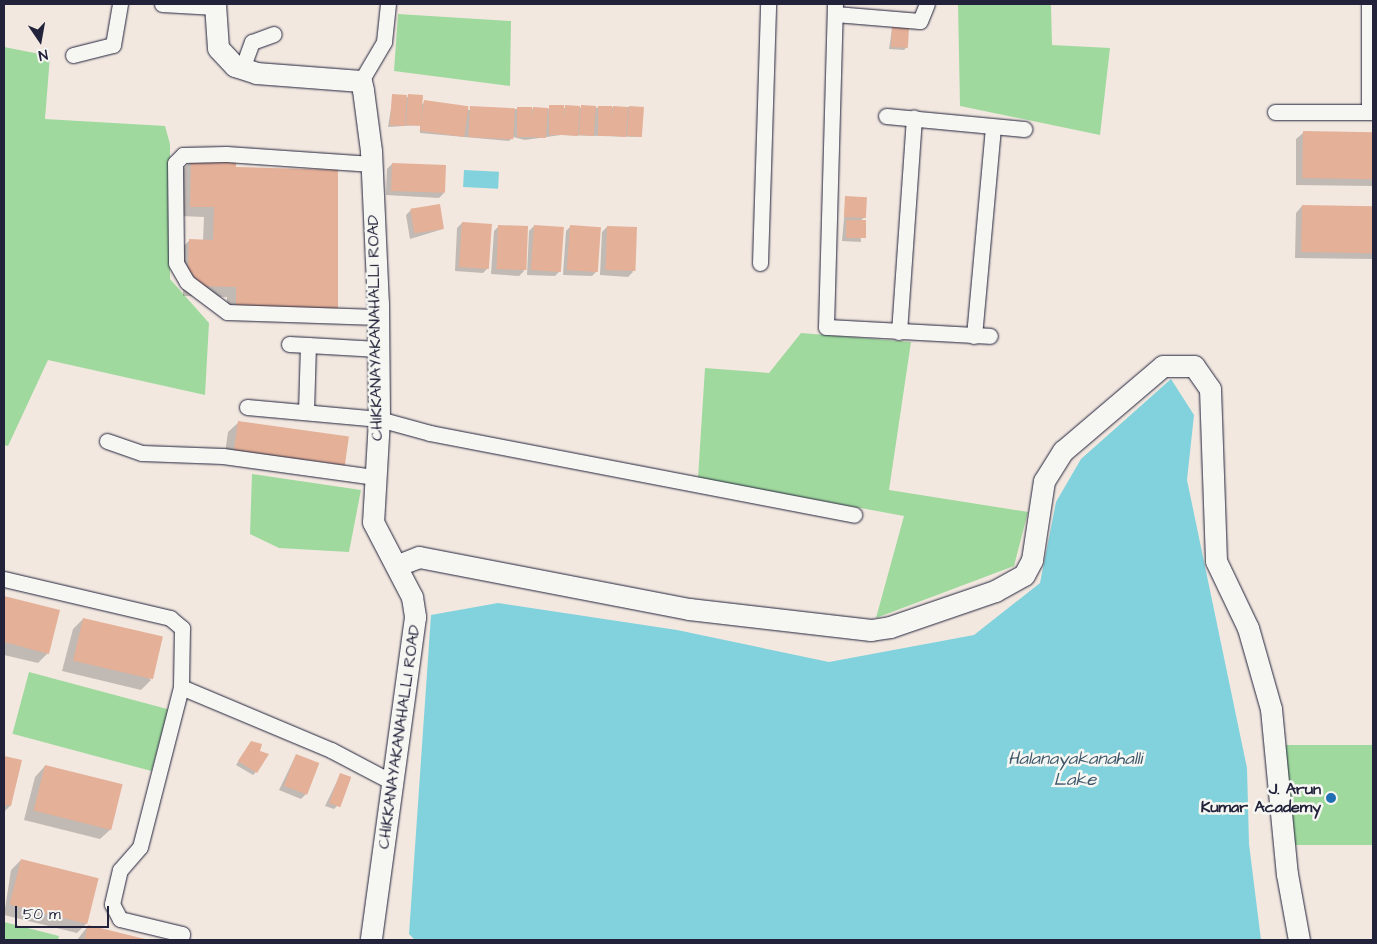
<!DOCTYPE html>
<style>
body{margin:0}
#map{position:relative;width:1377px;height:944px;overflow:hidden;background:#f2e8e0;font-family:"Architects Daughter",sans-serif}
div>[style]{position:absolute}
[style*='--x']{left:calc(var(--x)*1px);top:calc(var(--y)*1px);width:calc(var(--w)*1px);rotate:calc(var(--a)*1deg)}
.green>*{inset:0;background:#a0d99e;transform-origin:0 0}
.water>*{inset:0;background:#81d2dc;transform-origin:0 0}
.shadow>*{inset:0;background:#0003}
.building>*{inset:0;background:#e4b098;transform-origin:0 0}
.roads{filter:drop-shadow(0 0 1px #22223b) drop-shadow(0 0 1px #22223b)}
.street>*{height:15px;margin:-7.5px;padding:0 7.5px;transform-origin:7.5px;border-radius:7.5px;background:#f6f6f2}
.secondary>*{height:21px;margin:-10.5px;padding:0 10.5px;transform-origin:10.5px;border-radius:10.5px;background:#f6f6f2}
.dots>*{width:14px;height:14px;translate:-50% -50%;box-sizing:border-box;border:2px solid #f6f6f2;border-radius:50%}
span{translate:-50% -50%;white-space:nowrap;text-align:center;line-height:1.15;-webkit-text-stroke:5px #f6f6f2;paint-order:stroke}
.street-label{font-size:16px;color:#22223b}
.poi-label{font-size:16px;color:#22223b;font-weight:700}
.right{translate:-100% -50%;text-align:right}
.water-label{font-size:18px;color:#3e576b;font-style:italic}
.frame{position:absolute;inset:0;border:5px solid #22223b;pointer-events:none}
.north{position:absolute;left:15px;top:15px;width:50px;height:50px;-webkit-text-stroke:4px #f6f6f2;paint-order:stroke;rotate:168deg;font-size:14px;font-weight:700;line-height:20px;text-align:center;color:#22223b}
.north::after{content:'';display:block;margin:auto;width:18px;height:22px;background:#22223b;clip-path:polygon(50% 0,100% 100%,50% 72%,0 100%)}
.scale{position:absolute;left:15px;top:906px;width:94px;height:22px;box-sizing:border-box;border:2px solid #22223b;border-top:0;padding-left:6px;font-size:15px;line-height:18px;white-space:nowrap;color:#22223b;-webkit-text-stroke:4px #f6f6f2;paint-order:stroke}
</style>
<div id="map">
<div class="green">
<i style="clip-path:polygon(958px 4px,1051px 4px,1052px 45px,1110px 48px,1100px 135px,960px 106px)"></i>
<i style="clip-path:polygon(398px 14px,511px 21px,510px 86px,394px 71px)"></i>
<i style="clip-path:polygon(4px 47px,50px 56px,45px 119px,165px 126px,170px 144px,170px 279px,209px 323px,205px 395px,48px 360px,8px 446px,4px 445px)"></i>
<i style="clip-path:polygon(801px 333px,911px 342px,889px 490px,1028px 512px,1014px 566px,876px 618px,904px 516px,698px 478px,705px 368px,769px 373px)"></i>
<i style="clip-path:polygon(252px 474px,361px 490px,349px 552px,279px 548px,250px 534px)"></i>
<i style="left:29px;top:672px;width:144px;height:64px;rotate:15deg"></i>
<i style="left:1373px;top:745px;width:100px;height:89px;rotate:90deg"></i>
<i style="clip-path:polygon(4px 922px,59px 936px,58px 940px,4px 940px)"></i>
</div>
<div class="water">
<i style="left:464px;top:170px;width:35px;height:17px;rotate:3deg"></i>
<i style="clip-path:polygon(1171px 379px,1194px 415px,1187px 480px,1247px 768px,1249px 844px,1261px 940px,415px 940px,409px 934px,431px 615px,498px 603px,677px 630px,829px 662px,974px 635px,1040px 583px,1056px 502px,1081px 459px)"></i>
</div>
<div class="shadow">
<i style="clip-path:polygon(892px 29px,907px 47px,904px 50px,889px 49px)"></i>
<i style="clip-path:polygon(393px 96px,405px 99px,409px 96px,421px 105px,425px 102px,467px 110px,629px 107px,641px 137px,561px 135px,525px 140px,513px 137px,509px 141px,420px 133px,420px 125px,388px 127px)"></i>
<i style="clip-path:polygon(1303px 133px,1373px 134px,1373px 186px,1296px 185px,1296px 139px)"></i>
<i style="clip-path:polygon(192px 161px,235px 169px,336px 171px,226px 318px,227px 297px,183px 296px,183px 283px,178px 283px,179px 250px,190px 240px,203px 241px,204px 217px,180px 216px,181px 171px)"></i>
<i style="clip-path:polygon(392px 164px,444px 193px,439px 198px,386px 195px,387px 169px)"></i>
<i style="clip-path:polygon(846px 197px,865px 217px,860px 221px,861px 242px,842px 241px)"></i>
<i style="clip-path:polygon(1302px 206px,1373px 207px,1373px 259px,1295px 258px,1296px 213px)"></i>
<i style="clip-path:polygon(411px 210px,443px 229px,410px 239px,406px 215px)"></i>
<i style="clip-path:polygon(462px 223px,488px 268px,483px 273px,455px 271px,457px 228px)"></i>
<i style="clip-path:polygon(499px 226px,524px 271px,519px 276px,491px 274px,494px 231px)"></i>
<i style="clip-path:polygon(534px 226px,560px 271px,555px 276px,527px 275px,529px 231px)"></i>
<i style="clip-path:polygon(571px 226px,597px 271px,592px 276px,563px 275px,566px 231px)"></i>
<i style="clip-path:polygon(607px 227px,633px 272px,628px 277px,600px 275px,602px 232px)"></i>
<i style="clip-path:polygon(239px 422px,333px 476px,224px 460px,228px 432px)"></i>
<i style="clip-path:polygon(4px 598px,59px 611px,48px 653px,38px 663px,4px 655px)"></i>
<i style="clip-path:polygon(83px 619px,151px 680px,141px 690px,62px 671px,73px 629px)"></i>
<i style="clip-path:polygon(251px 742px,256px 772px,253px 775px,236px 765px)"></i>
<i style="clip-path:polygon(296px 755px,306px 794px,301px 799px,279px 790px)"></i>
<i style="clip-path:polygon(4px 757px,21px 761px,10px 806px,4px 812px)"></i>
<i style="clip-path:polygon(45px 766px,111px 829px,100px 839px,24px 820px,35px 777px)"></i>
<i style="clip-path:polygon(340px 775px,337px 806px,334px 809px,325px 806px)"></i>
<i style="clip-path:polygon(21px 860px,87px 923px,77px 933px,4px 915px,11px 870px)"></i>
<i style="clip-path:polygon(88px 926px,147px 940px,77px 940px)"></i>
</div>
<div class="building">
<i style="left:892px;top:27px;width:17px;height:20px;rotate:3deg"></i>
<i style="left:392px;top:94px;width:15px;height:31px;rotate:4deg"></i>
<i style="left:408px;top:94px;width:15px;height:31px;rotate:4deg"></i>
<i style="left:424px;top:100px;width:45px;height:31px;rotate:8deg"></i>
<i style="left:549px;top:105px;width:15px;height:30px"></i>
<i style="left:565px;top:105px;width:15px;height:30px;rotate:4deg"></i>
<i style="left:581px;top:105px;width:15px;height:30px;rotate:4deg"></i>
<i style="left:470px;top:106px;width:45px;height:31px;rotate:3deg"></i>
<i style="left:598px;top:106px;width:14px;height:30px"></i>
<i style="left:613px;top:106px;width:15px;height:30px;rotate:4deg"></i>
<i style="left:629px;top:106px;width:15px;height:30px;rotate:4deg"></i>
<i style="left:517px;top:107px;width:15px;height:30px"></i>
<i style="left:533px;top:107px;width:15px;height:30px;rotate:4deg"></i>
<i style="left:1303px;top:131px;width:70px;height:47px;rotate:1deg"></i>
<i style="clip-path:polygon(191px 160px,236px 161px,236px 167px,338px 170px,338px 310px,236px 308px,236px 287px,193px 286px,193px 273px,188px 273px,189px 239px,213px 240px,214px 207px,190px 207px)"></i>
<i style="left:392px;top:163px;width:54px;height:28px;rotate:2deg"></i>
<i style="left:845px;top:196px;width:22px;height:21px;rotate:3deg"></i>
<i style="left:440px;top:204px;width:25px;height:30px;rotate:81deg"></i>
<i style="left:1302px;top:205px;width:71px;height:47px;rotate:1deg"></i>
<i style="left:846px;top:220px;width:20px;height:18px"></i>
<i style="left:462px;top:222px;width:30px;height:45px;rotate:4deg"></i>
<i style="left:498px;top:225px;width:30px;height:44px;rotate:2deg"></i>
<i style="left:534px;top:225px;width:30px;height:45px;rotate:4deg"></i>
<i style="left:570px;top:225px;width:31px;height:45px;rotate:4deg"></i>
<i style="left:607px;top:226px;width:30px;height:44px;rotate:2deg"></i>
<i style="left:238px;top:421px;width:112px;height:29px;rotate:8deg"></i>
<i style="clip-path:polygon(4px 596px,60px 610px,49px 654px,4px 642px)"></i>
<i style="left:83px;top:618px;width:82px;height:44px;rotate:13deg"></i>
<i style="clip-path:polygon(251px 741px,262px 744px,260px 751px,269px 754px,257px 773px,238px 761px)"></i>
<i style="left:296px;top:754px;width:25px;height:34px;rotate:21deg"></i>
<i style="clip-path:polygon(4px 756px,22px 760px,11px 806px,4px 805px)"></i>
<i style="left:45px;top:765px;width:80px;height:47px;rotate:14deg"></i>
<i style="left:340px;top:773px;width:12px;height:32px;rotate:20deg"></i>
<i style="left:21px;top:859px;width:80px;height:47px;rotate:14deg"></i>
<i style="clip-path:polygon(88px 925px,149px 940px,84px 940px)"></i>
</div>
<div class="roads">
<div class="street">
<i style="--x:162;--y:4;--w:53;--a:3.2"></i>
<i style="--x:835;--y:4;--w:323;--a:91.6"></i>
<i style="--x:826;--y:327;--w:164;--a:3.1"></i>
<i style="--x:1369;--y:4;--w:108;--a:90"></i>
<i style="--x:1369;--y:112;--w:4;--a:0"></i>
<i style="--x:835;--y:14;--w:85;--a:4.7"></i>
<i style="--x:920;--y:21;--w:18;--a:-68"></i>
<i style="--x:73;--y:55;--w:41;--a:-14"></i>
<i style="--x:113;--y:45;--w:42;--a:-80.3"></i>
<i style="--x:242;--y:69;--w:29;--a:-70"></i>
<i style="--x:252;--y:42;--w:23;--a:-20"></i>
<i style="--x:361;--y:81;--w:45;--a:-59.5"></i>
<i style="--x:384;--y:42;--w:38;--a:-84"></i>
<i style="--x:1275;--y:112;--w:94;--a:0"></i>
<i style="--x:886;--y:116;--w:139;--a:5.4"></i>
<i style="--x:372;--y:164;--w:146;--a:-176.1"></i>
<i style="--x:226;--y:154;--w:43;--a:178.7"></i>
<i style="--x:183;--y:155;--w:11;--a:135"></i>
<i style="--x:175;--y:163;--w:100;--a:89.4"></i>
<i style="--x:176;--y:263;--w:22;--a:60"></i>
<i style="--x:187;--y:282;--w:50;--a:36.9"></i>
<i style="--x:227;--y:312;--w:151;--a:1.9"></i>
<i style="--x:760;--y:263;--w:259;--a:-88.2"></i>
<i style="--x:899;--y:332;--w:215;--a:-86"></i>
<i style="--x:974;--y:336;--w:210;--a:-84.8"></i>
<i style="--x:289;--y:344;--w:19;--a:3"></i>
<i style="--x:247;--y:407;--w:133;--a:5.2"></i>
<i style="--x:379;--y:419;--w:53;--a:15.4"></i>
<i style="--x:430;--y:433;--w:432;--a:10.9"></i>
<i style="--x:306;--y:412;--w:67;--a:-88.3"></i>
<i style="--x:308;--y:345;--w:70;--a:3.3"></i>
<i style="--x:107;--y:441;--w:37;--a:19"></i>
<i style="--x:142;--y:453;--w:81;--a:2.1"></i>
<i style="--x:223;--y:456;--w:152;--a:7.9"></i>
<i style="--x:4;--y:579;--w:171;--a:13.2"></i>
<i style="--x:170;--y:618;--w:16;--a:40"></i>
<i style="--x:182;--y:628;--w:59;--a:91"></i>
<i style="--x:181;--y:940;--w:6;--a:-81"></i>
<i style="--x:182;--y:934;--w:64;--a:-166.4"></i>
<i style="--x:120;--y:919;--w:17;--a:-118"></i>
<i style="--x:112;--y:904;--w:35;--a:-77"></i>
<i style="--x:120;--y:870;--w:30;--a:-49"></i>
<i style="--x:140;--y:847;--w:165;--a:-75.6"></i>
<i style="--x:181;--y:687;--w:163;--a:22.8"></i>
<i style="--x:331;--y:750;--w:69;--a:27.7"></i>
</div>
<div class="secondary">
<i style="--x:215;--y:4;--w:44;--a:86.1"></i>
<i style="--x:218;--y:48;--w:25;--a:47"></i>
<i style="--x:235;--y:66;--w:22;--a:18"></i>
<i style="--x:256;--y:73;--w:105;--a:4.4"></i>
<i style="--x:361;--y:81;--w:9;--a:77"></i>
<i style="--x:363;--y:90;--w:62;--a:82.5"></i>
<i style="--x:371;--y:151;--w:152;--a:87.4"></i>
<i style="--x:378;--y:303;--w:116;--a:89.5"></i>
<i style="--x:379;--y:419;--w:103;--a:93.3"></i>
<i style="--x:373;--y:522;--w:85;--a:62.5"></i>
<i style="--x:412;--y:597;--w:20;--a:81"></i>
<i style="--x:415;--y:617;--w:326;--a:97.8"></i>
<i style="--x:398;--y:565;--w:22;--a:-21"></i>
<i style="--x:419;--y:557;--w:275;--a:10.9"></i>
<i style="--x:689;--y:609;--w:183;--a:6.6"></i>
<i style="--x:871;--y:630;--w:19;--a:-9"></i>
<i style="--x:890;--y:627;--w:111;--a:-18.9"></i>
<i style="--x:995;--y:591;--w:33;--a:-29"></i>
<i style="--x:1024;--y:575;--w:17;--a:-62"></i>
<i style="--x:1032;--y:560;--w:80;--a:-81.4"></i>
<i style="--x:1044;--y:481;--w:36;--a:-58"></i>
<i style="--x:1063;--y:451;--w:131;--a:-40.4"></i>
<i style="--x:1163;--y:366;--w:31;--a:0"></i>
<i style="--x:1194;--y:366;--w:28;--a:55"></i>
<i style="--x:1210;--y:389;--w:172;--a:88"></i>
<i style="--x:1216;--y:561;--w:74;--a:64.5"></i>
<i style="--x:1248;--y:628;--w:84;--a:74.1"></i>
<i style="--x:1271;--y:709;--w:166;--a:84.5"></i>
<i style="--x:1287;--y:874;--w:67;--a:79.7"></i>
</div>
</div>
<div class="dots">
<i style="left:1331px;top:798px;background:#1f6fb2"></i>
</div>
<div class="street-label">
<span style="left:375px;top:328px;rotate:-91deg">CHIKKANAYAKANAHALLI ROAD</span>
<span style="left:399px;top:737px;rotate:-82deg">CHIKKANAYAKANAHALLI ROAD</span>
</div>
<div class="poi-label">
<span class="right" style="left:1321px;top:798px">J. Arun<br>Kumar Academy</span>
</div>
<div class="water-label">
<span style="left:1075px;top:770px">Halanayakanahalli<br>Lake</span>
</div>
<div class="frame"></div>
<div class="north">N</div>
<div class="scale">50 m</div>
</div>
